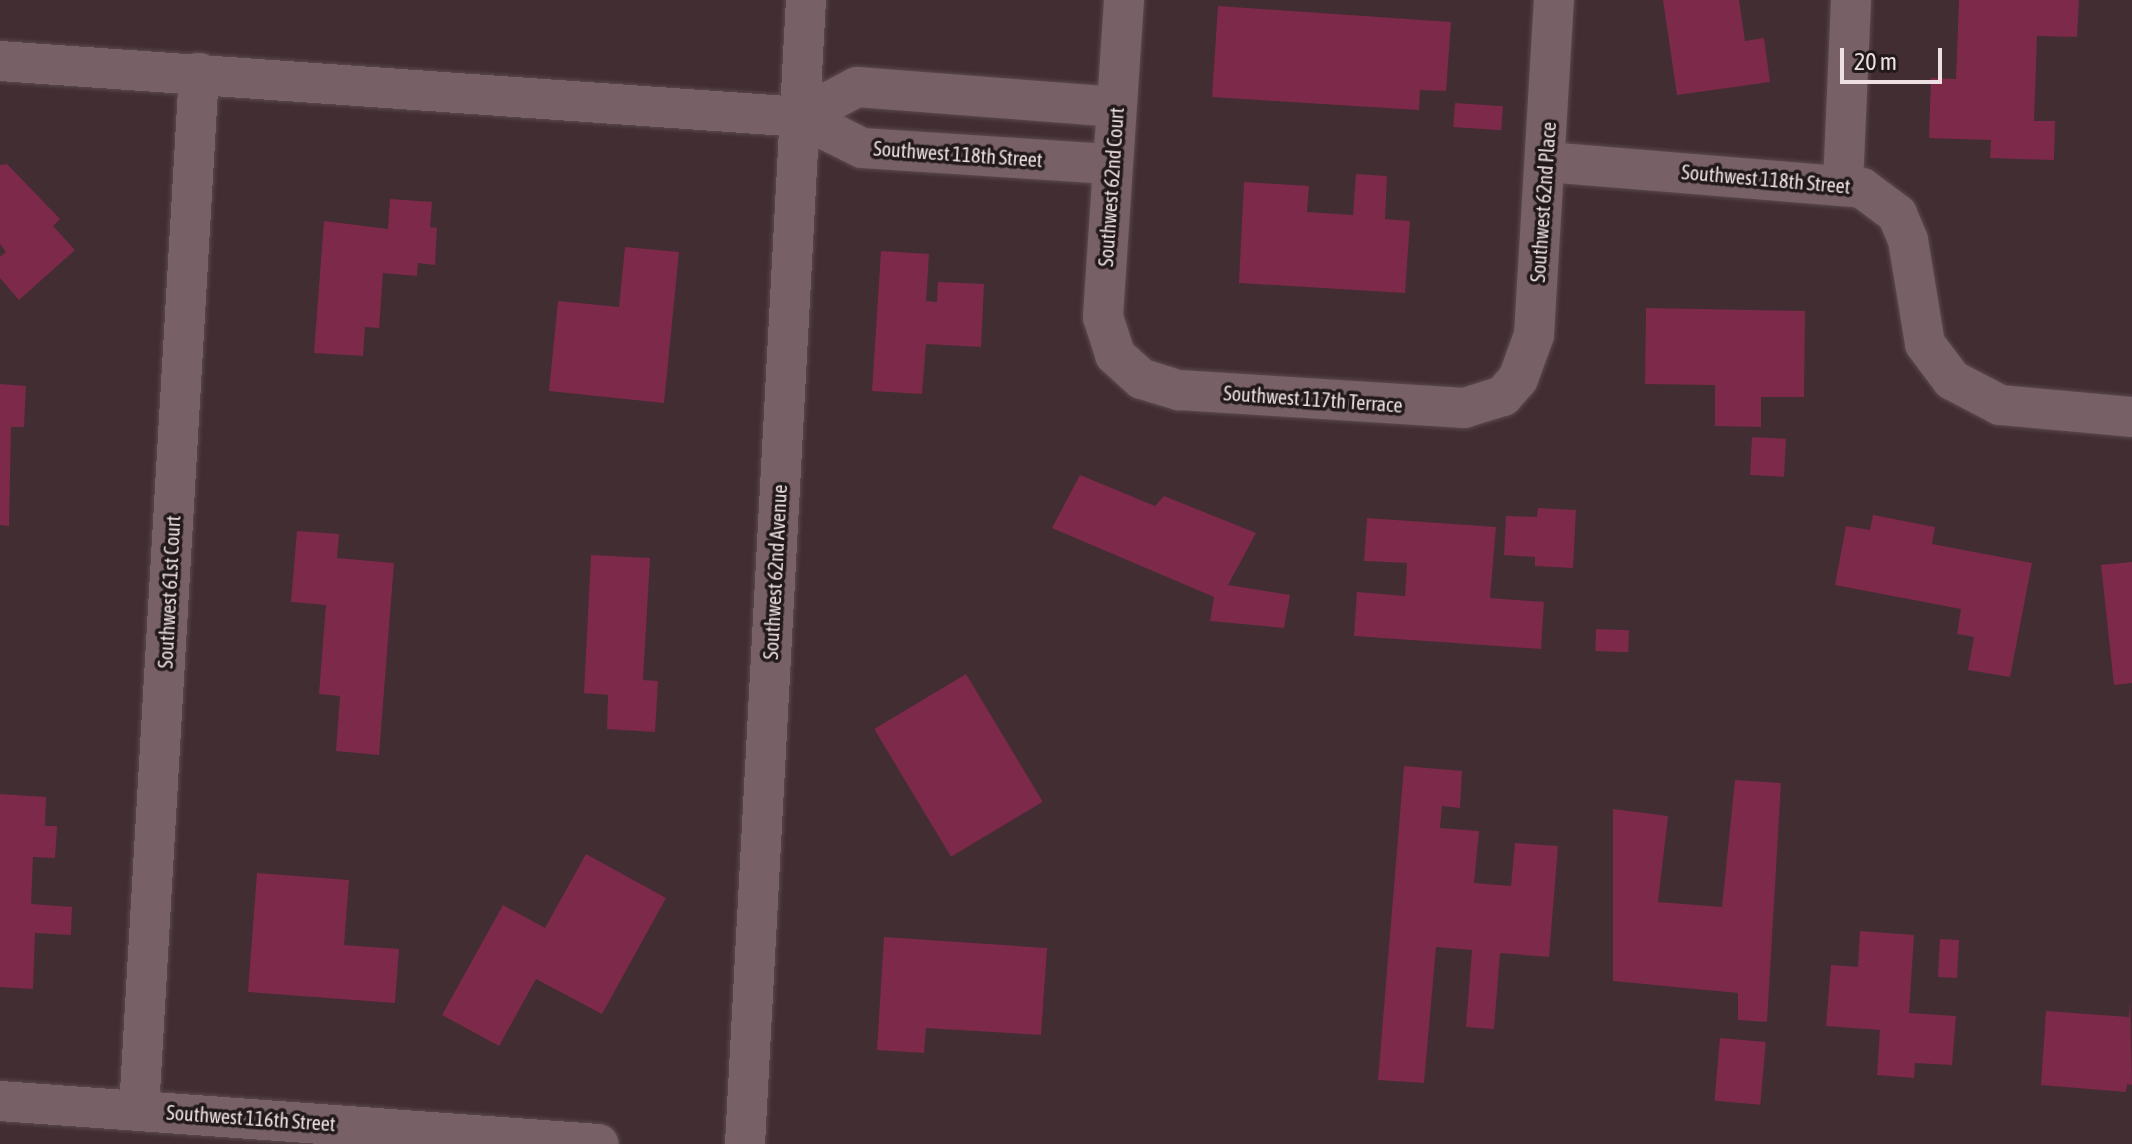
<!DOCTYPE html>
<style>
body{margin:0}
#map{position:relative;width:2132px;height:1144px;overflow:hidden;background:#422d33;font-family:"Asap Condensed",sans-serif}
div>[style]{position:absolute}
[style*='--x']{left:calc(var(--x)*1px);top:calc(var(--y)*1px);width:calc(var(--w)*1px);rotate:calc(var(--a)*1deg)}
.building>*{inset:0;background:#7d2949;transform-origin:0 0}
.roads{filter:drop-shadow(0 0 2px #5b4a4f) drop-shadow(0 0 2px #5b4a4f)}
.minor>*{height:40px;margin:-20px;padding:0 20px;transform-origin:20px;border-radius:20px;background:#776066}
span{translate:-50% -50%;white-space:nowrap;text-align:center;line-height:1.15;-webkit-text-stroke:7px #22191b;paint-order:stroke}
.street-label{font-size:20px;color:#eddfe2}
.scale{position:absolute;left:1840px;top:48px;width:102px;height:36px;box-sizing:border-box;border:4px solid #eddfe2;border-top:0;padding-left:10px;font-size:24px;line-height:28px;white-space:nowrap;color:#eddfe2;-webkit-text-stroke:6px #22191b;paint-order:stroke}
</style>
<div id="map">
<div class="building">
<i style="clip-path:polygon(1663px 0,1739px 0,1745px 41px,1764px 38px,1770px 82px,1677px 95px)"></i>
<i style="clip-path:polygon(1959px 0,2079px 0,2077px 37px,2037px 36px,2034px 121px,2055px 121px,2054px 160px,1990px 158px,1991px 140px,1929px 138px,1931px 78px,1956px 79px)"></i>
<i style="clip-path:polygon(1218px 6px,1451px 22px,1446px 91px,1420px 90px,1419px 110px,1212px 97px)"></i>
<i style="left:1455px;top:103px;width:48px;height:24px;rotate:4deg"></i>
<i style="clip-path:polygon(7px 164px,60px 219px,53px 226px,75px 250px,19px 300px,0 278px,0 257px,6px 252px,0 244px,0 165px)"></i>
<i style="clip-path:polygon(1356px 174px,1387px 176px,1385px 219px,1410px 221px,1405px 293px,1239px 283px,1244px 182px,1309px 186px,1307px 212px,1353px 215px)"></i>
<i style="clip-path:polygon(390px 199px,432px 202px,430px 227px,437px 228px,435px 265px,418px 263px,417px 276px,383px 273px,379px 328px,365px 327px,363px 356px,314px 353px,324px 221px,388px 229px)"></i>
<i style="clip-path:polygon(625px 247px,679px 252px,664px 403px,549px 391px,558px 301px,619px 307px)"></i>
<i style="clip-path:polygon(881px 251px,929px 254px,926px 301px,937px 302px,938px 282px,984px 284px,981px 347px,926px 344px,922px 394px,872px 391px)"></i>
<i style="clip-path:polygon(1646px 308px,1805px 311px,1804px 397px,1761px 397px,1761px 427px,1715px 426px,1715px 385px,1645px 384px)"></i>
<i style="clip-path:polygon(0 384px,26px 386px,24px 427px,11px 427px,9px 526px,0 525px)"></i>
<i style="left:1752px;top:437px;width:34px;height:38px;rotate:3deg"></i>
<i style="clip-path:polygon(1080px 475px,1155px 506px,1164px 496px,1256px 533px,1228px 585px,1290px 595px,1284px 628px,1210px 621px,1214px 597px,1052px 528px)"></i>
<i style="clip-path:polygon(1538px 508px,1576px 510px,1573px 568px,1535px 566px,1535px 557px,1504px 555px,1506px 516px,1537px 517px)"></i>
<i style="clip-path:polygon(1873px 515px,1935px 527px,1932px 544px,2032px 563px,2010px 677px,1968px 670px,1974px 637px,1957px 634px,1961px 609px,1835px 585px,1846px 526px,1870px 530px)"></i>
<i style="clip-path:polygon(1367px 518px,1496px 527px,1490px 598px,1544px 602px,1541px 649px,1354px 636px,1357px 592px,1405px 596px,1407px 563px,1364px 561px)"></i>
<i style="clip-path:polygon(297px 531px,339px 534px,337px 558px,394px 563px,379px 755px,336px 751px,340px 696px,319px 694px,326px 605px,291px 602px)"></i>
<i style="clip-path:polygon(591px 555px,650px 558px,643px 680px,658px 681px,655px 732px,607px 729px,608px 695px,584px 693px)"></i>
<i style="clip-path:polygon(2132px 562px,2132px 683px,2114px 685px,2101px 565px)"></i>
<i style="left:1596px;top:629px;width:33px;height:22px;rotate:2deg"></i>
<i style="left:966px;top:674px;width:149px;height:107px;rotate:59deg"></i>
<i style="clip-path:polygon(1404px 766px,1462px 771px,1460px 808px,1442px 806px,1440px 828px,1479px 831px,1474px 883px,1511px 886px,1515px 843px,1558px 846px,1549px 957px,1500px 953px,1494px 1029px,1466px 1027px,1472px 950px,1436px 947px,1424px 1083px,1378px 1080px)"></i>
<i style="clip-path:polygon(1735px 780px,1781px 783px,1767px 1022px,1738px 1020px,1738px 993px,1613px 981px,1613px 809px,1668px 816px,1658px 902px,1722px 907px)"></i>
<i style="clip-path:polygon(0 794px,46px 797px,45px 826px,57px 826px,55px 858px,33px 857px,31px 904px,72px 907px,71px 935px,35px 933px,33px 989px,0 987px)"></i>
<i style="clip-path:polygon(586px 854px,666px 898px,602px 1014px,536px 979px,499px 1046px,442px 1015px,503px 905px,545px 928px)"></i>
<i style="clip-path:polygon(257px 873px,349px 880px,344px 945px,399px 949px,395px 1003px,248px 992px)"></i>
<i style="clip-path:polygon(1860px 931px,1914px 935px,1909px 1013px,1956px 1016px,1952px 1065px,1915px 1063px,1914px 1078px,1877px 1075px,1880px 1030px,1826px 1026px,1831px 965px,1858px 967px)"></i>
<i style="clip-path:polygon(884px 937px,1047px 948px,1041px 1035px,926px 1028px,924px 1053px,877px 1050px)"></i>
<i style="left:1940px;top:939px;width:19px;height:38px;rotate:3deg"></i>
<i style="clip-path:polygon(2130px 1000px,2132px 1085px,2127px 1084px,2126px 1092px,2041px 1085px,2046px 1011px,2129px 1017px)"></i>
<i style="left:1720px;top:1038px;width:46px;height:63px;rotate:5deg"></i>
</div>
<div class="roads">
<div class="minor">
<i style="--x:1124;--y:0;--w:318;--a:93.8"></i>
<i style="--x:1103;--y:317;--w:40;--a:72"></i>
<i style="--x:1115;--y:355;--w:36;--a:42"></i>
<i style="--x:1142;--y:379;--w:39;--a:17"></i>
<i style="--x:1179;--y:390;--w:286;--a:3.6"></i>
<i style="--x:1464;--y:408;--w:41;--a:-17.1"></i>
<i style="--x:1503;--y:396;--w:23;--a:-49"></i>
<i style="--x:1518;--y:379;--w:47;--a:-70"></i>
<i style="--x:1534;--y:335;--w:336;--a:-86.6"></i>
<i style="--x:0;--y:61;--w:802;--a:4"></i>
<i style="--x:800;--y:117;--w:69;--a:26.6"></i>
<i style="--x:862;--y:148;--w:251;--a:3.7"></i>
<i style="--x:800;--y:117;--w:64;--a:-27.8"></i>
<i style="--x:857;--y:87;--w:260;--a:4.4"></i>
<i style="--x:1547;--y:162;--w:316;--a:4.7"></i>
<i style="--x:1862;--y:188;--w:44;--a:36.6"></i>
<i style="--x:1897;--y:214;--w:28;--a:67"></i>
<i style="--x:1908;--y:240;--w:105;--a:80.7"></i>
<i style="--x:1925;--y:344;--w:45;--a:53.1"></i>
<i style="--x:1952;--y:380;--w:54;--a:27.5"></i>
<i style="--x:2000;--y:405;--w:133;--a:5.2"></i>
<i style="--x:1843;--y:184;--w:184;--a:-87.5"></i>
<i style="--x:0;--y:1101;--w:600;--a:4.11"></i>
<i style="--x:139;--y:1110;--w:1039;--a:-86.69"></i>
<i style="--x:745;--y:1144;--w:1146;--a:-86.95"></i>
</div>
</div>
<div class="street-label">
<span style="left:958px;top:154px;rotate:4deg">Southwest 118th Street</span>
<span style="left:1766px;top:179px;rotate:5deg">Southwest 118th Street</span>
<span style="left:1111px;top:187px;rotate:-86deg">Southwest 62nd Court</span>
<span style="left:1543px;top:202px;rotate:-86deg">Southwest 62nd Place</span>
<span style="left:1313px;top:399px;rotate:4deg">Southwest 117th Terrace</span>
<span style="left:775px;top:572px;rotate:-87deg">Southwest 62nd Avenue</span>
<span style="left:169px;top:592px;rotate:-87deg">Southwest 61st Court</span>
<span style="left:251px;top:1118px;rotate:4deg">Southwest 116th Street</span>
</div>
<div class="scale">20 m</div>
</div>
